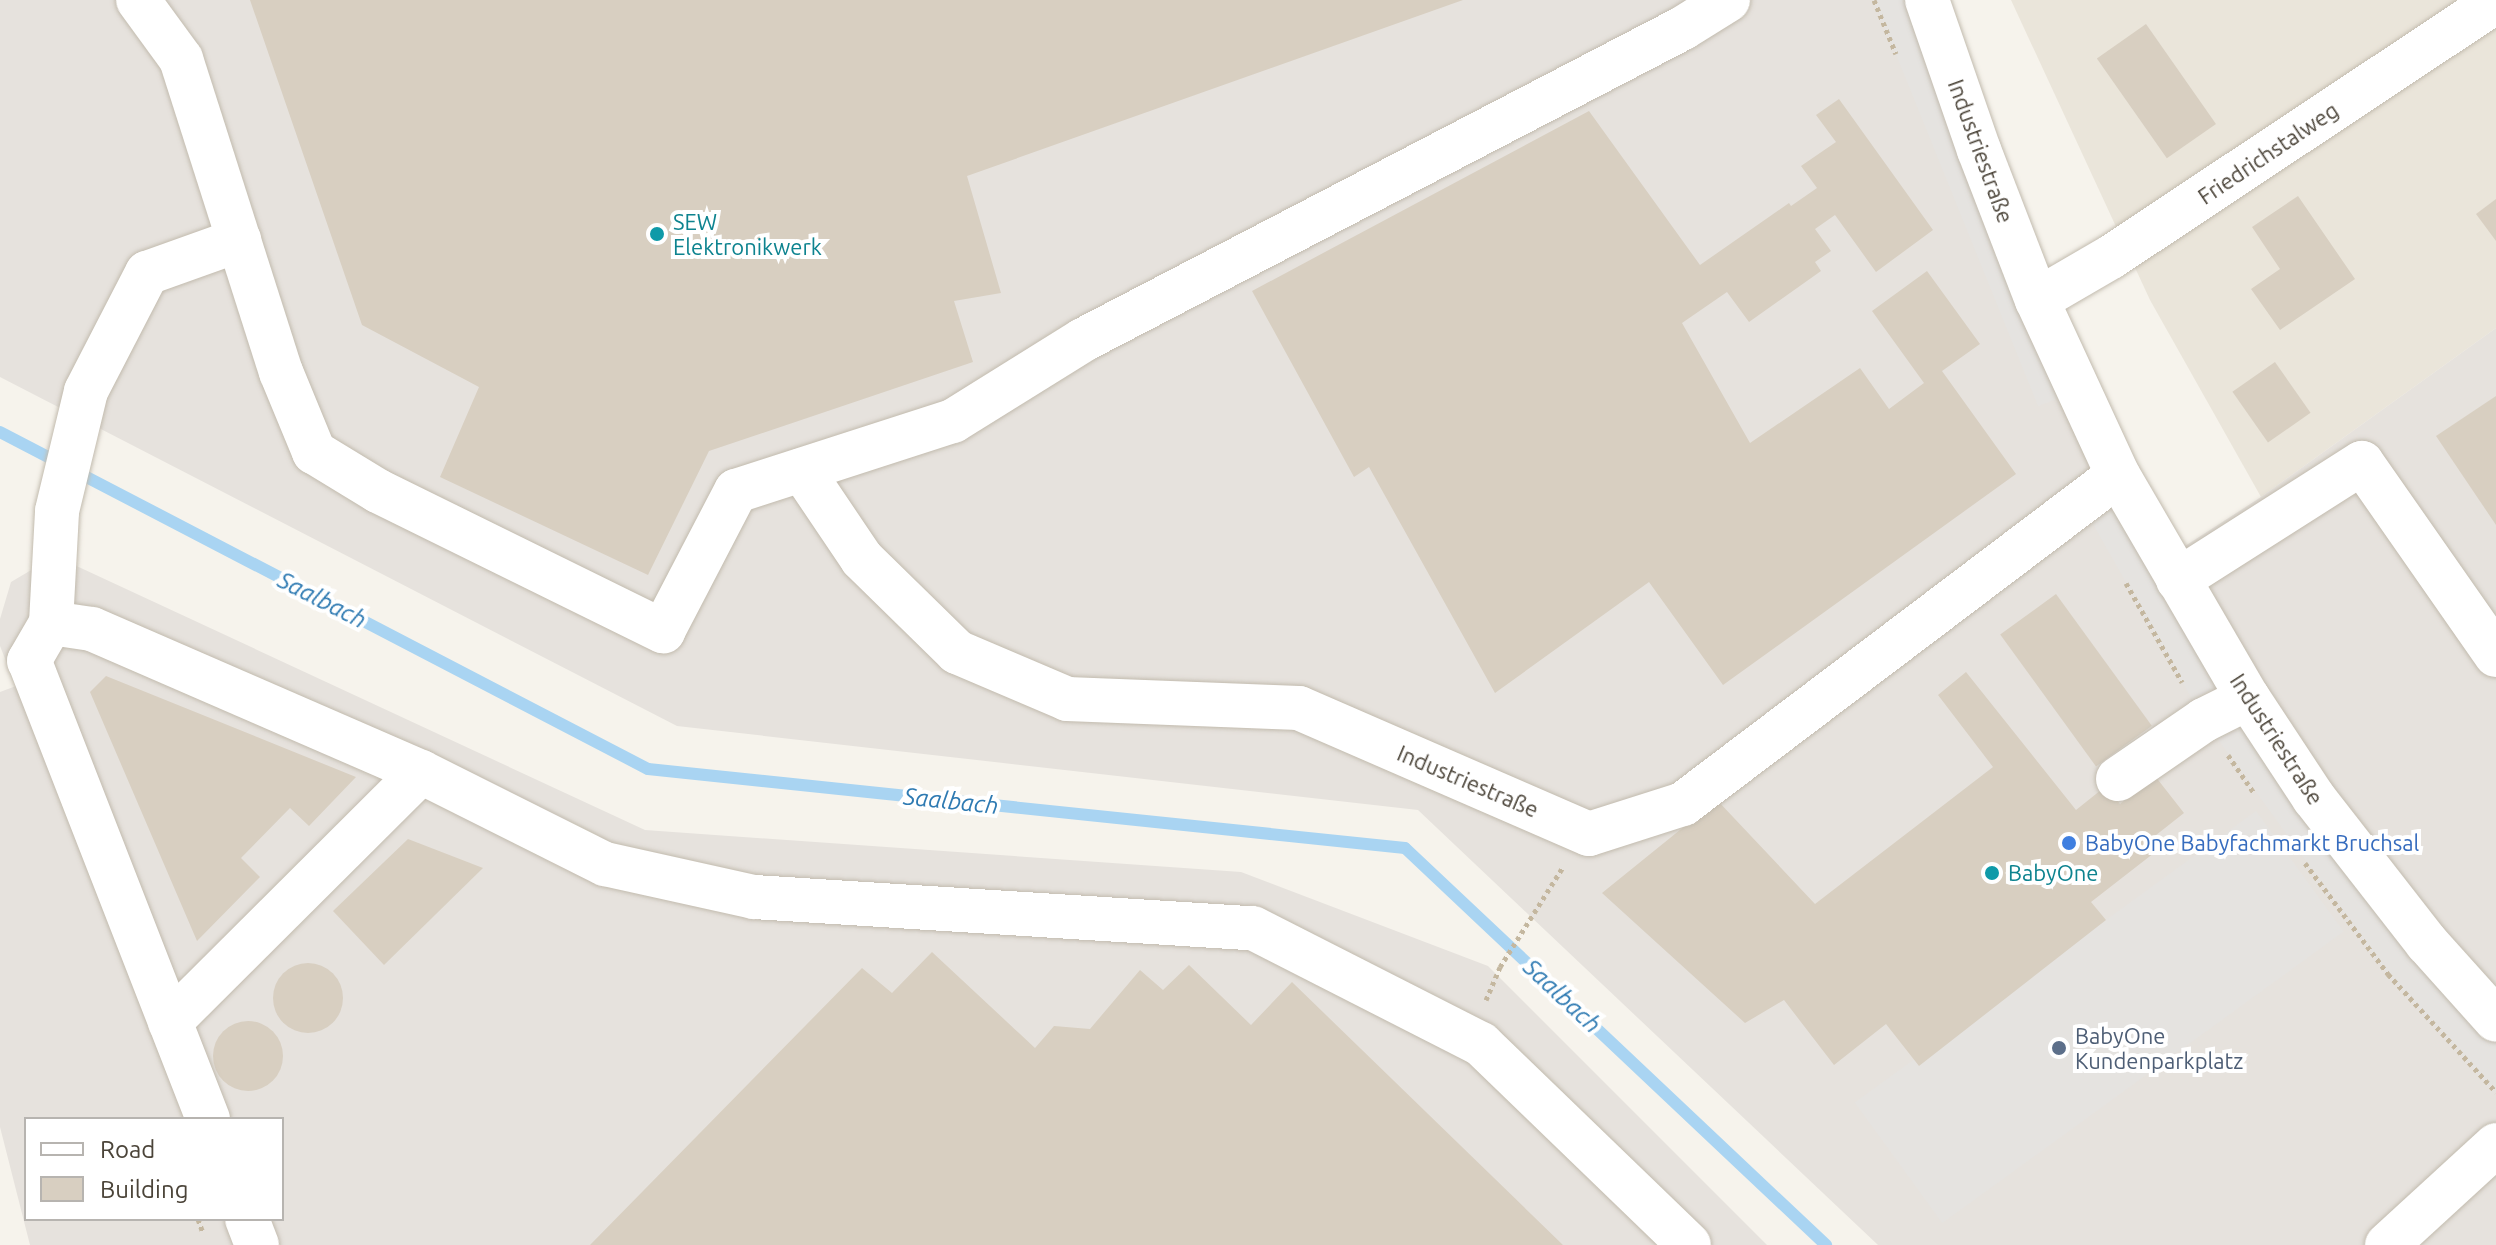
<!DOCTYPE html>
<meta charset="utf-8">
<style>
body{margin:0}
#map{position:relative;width:2496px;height:1245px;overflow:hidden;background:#f6f3ec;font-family:Ubuntu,sans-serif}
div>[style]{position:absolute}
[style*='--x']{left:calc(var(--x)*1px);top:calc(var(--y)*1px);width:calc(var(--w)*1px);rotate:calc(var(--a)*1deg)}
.residential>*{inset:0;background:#eae5da}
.industrial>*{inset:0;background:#e6e2dd}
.parking>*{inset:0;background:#e5e3e0;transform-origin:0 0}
.stream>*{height:12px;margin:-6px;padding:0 6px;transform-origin:6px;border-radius:6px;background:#a9d4f2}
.building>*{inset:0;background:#d8cfc1;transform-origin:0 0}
.round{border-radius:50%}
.path>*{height:5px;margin-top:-2.5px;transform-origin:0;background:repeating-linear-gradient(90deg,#c4b79f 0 4px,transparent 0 8px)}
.roads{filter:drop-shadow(0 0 2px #c2bbae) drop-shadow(0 0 2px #c2bbae)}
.minor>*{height:44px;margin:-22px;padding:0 22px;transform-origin:22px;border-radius:22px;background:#fff}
.dots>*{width:22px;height:22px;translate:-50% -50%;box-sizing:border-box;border:4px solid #fff;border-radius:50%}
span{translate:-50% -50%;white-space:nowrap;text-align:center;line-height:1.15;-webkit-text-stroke:8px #fff;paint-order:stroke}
.street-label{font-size:22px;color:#4b4439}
.culture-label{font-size:22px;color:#0d838f}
.left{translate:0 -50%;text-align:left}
.shop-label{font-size:22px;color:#366cbe}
.service-label{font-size:22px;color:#4e5e75}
.water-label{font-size:24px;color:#2e7ab2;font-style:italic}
.legend{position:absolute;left:24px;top:1117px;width:260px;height:104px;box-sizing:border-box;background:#fff;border:2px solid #b7b4b0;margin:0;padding:10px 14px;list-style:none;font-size:24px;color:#4b4439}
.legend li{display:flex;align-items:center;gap:16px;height:40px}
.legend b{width:40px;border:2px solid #b7b4b0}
</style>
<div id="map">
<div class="residential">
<i style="clip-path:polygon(2011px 0,2496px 0,2496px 328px,2261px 497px,2150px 300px)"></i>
</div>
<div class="industrial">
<i style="clip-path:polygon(0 0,1927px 0,2165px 559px,2261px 497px,2496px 328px,2496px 1245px,1878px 1245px,1418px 810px,677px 726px,0 377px)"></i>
<i style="clip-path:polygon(evenodd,55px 556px,645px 830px,1241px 872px,1488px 966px,1767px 1245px,30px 1245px,0 1127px,0 692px,16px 686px,0 646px,0 619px,11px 582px,55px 556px,26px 1119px,282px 1119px,282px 1219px,26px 1219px,26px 1119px)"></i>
</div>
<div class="parking">
<i style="clip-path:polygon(1874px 0,1927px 0,2078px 391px,2038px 406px)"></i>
<i style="clip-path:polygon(2118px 475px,2248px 698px,2496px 1016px,2496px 1092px,2388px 974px,2204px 720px,2080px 501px)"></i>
<i style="left:2256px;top:811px;width:149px;height:496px;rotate:54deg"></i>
</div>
<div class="stream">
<i style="--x:0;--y:432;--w:730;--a:27.48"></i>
<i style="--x:648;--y:769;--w:761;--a:5.96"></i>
<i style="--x:1405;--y:848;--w:579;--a:43.32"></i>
</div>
<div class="building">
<i style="clip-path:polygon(250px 0,1463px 0,967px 176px,1001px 293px,954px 301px,973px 362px,709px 451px,648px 575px,440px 477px,479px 387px,362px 325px)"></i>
<i style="left:2146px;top:24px;width:122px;height:60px;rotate:55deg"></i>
<i style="clip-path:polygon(1839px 99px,1933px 230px,1876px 272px,1835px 215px,1815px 229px,1831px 251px,1815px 262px,1821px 271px,1749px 322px,1727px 292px,1682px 323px,1750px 443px,1860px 368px,1889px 409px,1924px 383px,1872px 311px,1927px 271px,1980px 344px,1942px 371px,2016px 474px,1723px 685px,1649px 582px,1495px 693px,1369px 467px,1354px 477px,1252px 291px,1589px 111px,1700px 265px,1789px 203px,1791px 206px,1817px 188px,1801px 166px,1836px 142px,1816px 115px)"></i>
<i style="clip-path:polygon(2298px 196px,2355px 279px,2280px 330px,2251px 289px,2280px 269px,2252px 227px)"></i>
<i style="clip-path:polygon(2496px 199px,2496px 241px,2476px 214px)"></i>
<i style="left:2275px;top:362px;width:62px;height:52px;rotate:55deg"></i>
<i style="clip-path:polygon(2496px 396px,2496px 525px,2436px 436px)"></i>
<i style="left:2056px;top:594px;width:163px;height:69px;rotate:54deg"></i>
<i style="clip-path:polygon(1966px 672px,2076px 810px,2106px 786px,2120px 804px,2155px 776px,2184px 813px,2146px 843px,2154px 853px,2091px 902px,2106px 920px,1919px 1066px,1886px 1024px,1834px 1065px,1784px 1000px,1745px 1023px,1602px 893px,1717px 800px,1815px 904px,1993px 767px,1938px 695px)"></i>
<i style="clip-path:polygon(106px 676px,356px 777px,309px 826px,290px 808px,241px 858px,260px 877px,197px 941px,90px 692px)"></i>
<i style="clip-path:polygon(408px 839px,483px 868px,384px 965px,333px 911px)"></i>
<i style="clip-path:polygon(932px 952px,1035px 1048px,1054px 1026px,1090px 1029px,1140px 970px,1163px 990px,1189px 965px,1251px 1025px,1292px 982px,1563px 1245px,590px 1245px,862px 968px,892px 993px)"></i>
<i class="round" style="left:273px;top:963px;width:70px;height:70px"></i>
<i class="round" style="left:213px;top:1021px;width:70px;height:70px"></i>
</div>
<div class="path">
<i style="--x:1874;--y:0;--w:58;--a:67.8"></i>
<i style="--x:2126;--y:583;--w:114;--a:60.5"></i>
<i style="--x:2228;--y:755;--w:46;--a:55.6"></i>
<i style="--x:2305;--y:863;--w:139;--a:53.2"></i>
<i style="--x:2388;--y:974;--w:160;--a:47.5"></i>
<i style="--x:1486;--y:1000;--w:36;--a:-67"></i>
<i style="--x:1500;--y:967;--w:118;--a:-57.8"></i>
<i style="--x:198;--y:1219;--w:15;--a:70"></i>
</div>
<div class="roads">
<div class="minor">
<i style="--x:138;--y:0;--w:73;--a:53.9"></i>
<i style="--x:181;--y:59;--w:329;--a:72.3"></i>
<i style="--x:281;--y:372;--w:87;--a:67.6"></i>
<i style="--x:314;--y:452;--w:75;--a:31.4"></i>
<i style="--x:378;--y:491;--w:318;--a:26.2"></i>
<i style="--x:663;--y:631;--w:158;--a:-62.5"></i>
<i style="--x:736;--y:491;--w:228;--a:-17.9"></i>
<i style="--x:953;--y:421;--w:153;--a:-31.9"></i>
<i style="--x:1083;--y:340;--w:676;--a:-27.47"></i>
<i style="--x:1683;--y:28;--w:53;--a:-31.9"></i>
<i style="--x:1927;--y:0;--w:159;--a:70.9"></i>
<i style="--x:1979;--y:150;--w:161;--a:68.9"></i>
<i style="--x:2037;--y:300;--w:193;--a:65.2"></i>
<i style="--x:2118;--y:475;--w:258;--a:59.8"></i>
<i style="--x:2248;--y:698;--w:120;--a:56.6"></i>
<i style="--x:2314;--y:798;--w:184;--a:52.1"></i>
<i style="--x:2427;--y:943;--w:103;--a:48.1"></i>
<i style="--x:2037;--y:300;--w:86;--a:-30.2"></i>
<i style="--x:2111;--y:257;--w:462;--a:-33.6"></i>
<i style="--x:802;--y:470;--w:107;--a:56"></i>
<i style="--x:862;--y:559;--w:133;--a:44.4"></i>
<i style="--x:957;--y:652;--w:120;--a:23.1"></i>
<i style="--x:1067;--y:699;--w:232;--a:2.2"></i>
<i style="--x:1299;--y:708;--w:316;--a:23.5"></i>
<i style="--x:1589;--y:834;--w:99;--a:-17.7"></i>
<i style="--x:1683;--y:804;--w:545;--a:-37.1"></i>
<i style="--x:2178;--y:580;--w:218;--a:-32.5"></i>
<i style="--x:2362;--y:463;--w:234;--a:55.1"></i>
<i style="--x:51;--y:623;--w:112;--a:-86.9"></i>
<i style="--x:57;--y:511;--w:123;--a:-76.4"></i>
<i style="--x:86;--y:391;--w:133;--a:-62.7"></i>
<i style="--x:147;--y:273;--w:98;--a:-19.7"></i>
<i style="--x:2118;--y:779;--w:104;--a:-34.5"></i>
<i style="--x:2204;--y:720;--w:49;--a:-26.6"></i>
<i style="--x:170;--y:1022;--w:354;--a:-44.9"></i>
<i style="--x:208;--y:1119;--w:492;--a:-111.3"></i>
<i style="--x:29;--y:661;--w:44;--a:-59.9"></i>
<i style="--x:51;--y:623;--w:41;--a:8.3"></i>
<i style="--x:92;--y:629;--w:359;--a:23.5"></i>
<i style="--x:421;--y:772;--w:206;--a:26.6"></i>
<i style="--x:605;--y:864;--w:153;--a:12.5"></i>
<i style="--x:754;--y:897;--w:500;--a:3.6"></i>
<i style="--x:1253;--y:928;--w:256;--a:27"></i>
<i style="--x:1481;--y:1044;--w:289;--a:44"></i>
<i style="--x:247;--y:1219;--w:28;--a:69"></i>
<i style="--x:2387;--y:1245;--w:148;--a:-42.5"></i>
</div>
</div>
<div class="dots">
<i style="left:657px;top:234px;background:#0f9aa8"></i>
<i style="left:2069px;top:843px;background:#3f7fe0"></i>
<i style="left:1992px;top:873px;background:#0f9aa8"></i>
<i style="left:2059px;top:1048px;background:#5c6f8a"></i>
</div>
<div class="street-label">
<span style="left:1981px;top:151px;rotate:70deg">Industriestraße</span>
<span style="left:2268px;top:153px;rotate:-34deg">Friedrichstalweg</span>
<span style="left:2277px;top:739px;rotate:57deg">Industriestraße</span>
<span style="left:1468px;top:781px;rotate:23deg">Industriestraße</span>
</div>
<div class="culture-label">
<span class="left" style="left:673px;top:234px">SEW<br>Elektronikwerk</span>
<span class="left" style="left:2008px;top:873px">BabyOne</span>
</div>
<div class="shop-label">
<span class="left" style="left:2085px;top:843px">BabyOne Babyfachmarkt Bruchsal</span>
</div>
<div class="service-label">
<span class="left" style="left:2075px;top:1048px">BabyOne<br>Kundenparkplatz</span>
</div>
<div class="water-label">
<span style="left:322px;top:600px;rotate:27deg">Saalbach</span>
<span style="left:951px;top:801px;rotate:6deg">Saalbach</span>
<span style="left:1562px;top:996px;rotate:43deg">Saalbach</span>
</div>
<ul class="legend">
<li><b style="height:10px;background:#fff"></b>Road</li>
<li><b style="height:22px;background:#d8cfc1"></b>Building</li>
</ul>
</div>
